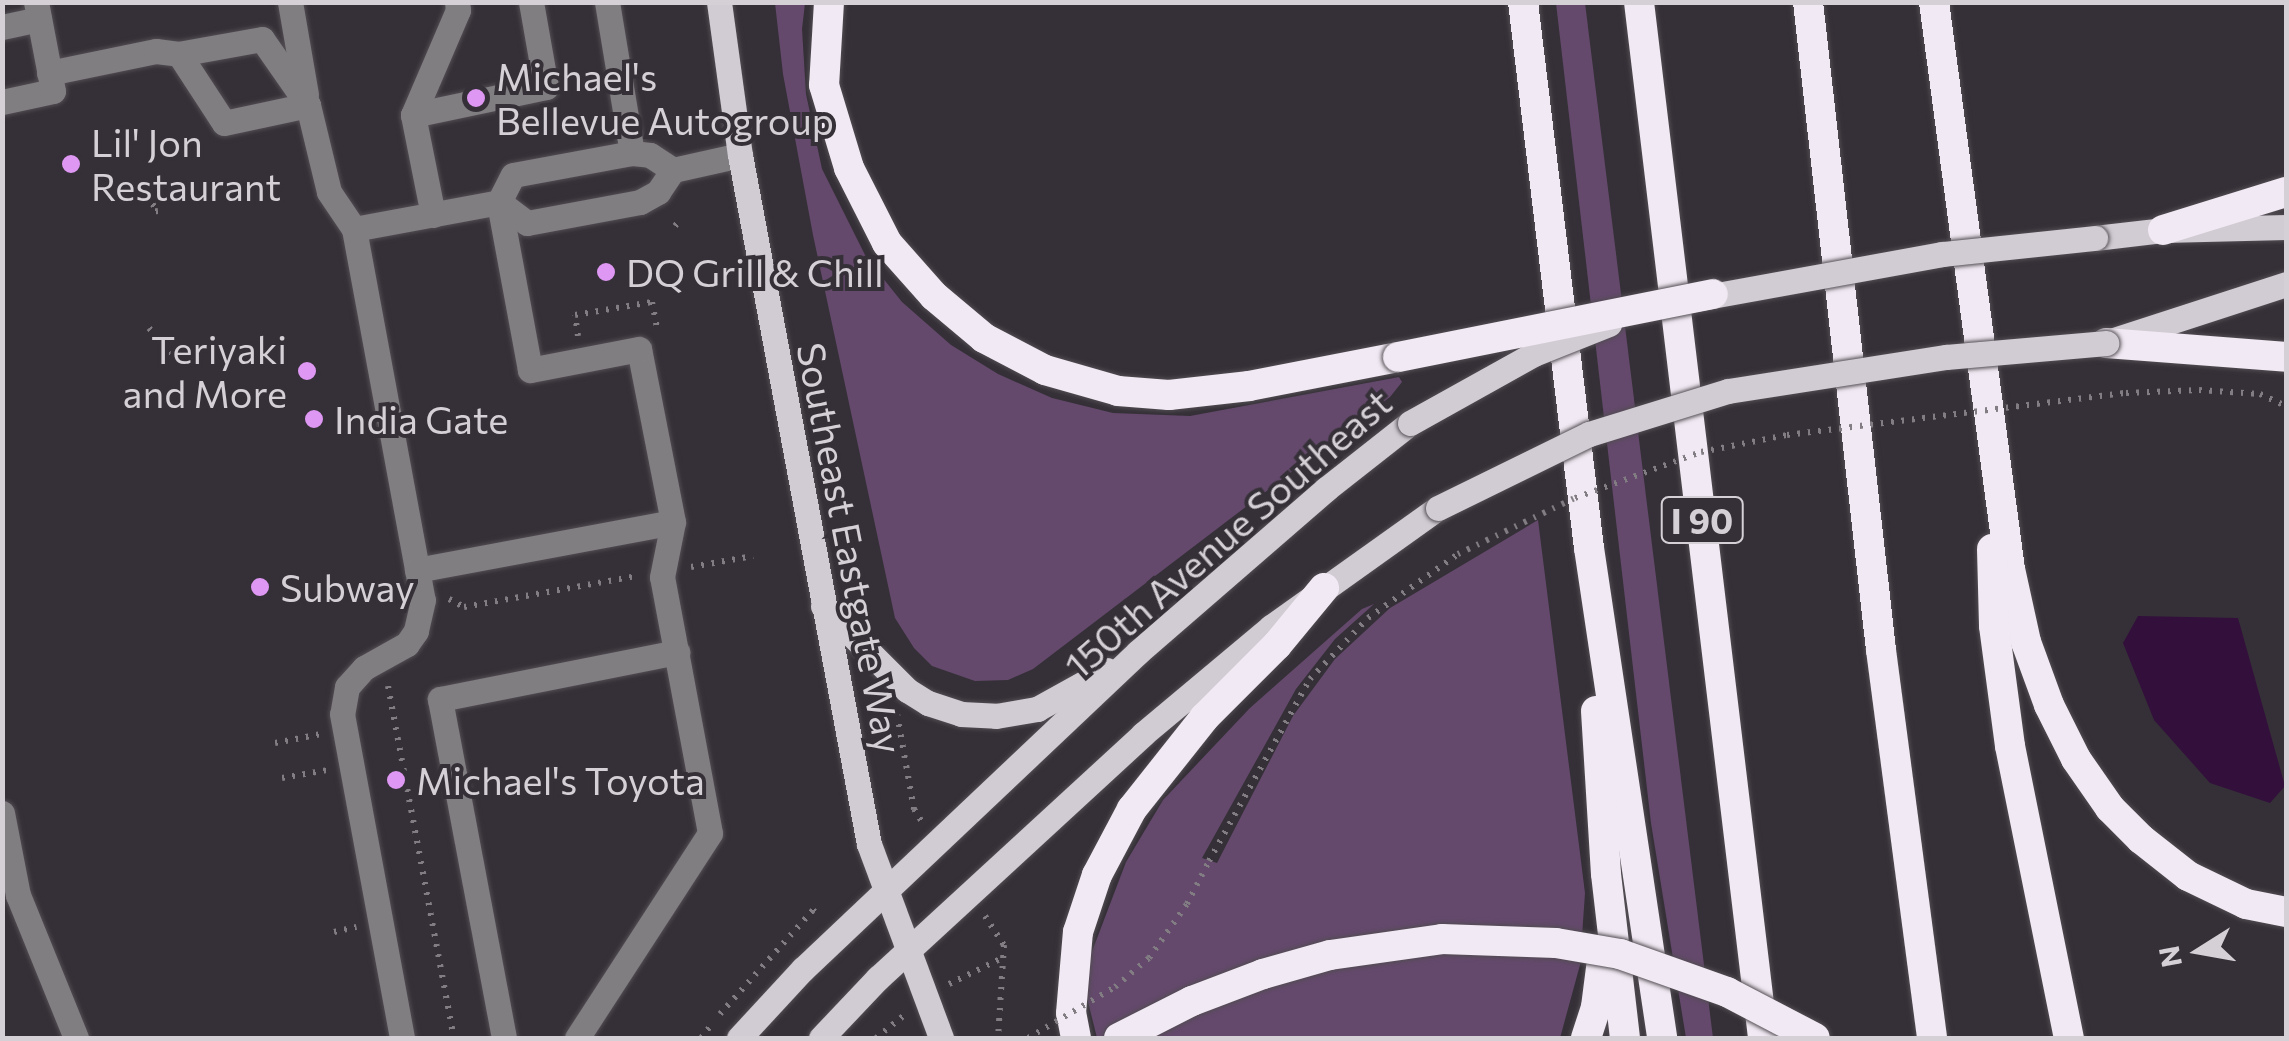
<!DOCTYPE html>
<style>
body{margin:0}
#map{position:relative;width:2289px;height:1041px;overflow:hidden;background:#353037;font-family:Commissioner,sans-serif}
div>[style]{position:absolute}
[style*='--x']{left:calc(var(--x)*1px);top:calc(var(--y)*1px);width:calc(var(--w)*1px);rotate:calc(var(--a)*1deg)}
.green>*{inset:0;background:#64496c}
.water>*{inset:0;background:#330f3c}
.path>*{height:6px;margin-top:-3px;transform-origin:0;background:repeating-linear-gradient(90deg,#817d83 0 2.5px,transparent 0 10.5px)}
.roads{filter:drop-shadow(0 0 2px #524d53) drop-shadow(0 0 2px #524d53)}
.minor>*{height:25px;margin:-12.5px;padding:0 12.5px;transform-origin:12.5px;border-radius:12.5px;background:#817e82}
.major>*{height:25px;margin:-12.5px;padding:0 12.5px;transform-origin:12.5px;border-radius:12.5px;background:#d1cbd3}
.highway>*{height:30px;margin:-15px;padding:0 15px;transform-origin:15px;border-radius:15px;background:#f1e9f3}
.path-bridge>*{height:6px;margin-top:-3px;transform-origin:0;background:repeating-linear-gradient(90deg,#817d83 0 2.5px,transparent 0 10.5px)}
.bridges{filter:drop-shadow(0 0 2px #524d53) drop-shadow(0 0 2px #524d53)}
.major-bridge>*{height:25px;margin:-12.5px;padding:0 12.5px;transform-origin:12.5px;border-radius:12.5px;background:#d1cbd3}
.highway-bridge>*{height:30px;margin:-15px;padding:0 15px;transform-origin:15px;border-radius:15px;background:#f1e9f3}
.dots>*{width:28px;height:28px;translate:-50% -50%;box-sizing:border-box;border:5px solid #353037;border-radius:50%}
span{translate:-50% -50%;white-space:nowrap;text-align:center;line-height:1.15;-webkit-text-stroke:8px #353037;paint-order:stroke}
.shield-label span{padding:2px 8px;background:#353037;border:2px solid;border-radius:8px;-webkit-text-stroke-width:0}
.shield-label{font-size:35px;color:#d4d0d5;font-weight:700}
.poi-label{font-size:38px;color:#d4d0d5}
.left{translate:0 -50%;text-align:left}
.right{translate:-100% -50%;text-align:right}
.street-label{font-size:38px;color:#d4d0d5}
.frame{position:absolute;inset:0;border:5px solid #d4d0d5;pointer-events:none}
.north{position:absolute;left:2149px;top:901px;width:100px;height:100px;-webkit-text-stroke:8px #353037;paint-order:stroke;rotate:259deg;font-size:28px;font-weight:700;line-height:40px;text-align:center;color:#d4d0d5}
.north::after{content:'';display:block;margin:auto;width:35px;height:45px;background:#d4d0d5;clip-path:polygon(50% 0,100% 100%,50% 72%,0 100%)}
</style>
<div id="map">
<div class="green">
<i style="clip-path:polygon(775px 3px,805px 3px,802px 29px,806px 94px,822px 169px,866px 257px,902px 302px,951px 345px,998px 374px,1052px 398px,1113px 413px,1190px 416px,1399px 377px,1402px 382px,1390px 397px,1033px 669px,1008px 680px,975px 681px,932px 666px,914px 648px,895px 618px,813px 235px,783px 74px)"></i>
<i style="clip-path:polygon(1556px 3px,1585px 3px,1713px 1038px,1686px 1038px,1651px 823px)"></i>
<i style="clip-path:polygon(1538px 520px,1585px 893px,1580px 965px,1560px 1038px,1097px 1038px,1085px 990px,1088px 962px,1126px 862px,1163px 800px,1250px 708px,1362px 609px,1374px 604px,1335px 639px,1296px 689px,1202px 858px,1217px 863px,1293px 716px,1335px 659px,1390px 608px)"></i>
</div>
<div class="water">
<i style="clip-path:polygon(2138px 616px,2238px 618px,2285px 786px,2270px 803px,2210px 783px,2154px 720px,2123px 643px)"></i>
</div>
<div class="path">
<i style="--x:146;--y:196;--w:19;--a:51"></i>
<i style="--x:158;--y:211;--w:8;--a:173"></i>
<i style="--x:675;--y:226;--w:6;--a:-51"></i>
<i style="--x:149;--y:328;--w:35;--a:50"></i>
<i style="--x:578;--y:336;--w:21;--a:-98"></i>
<i style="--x:575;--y:315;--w:78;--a:-9.6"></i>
<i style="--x:652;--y:302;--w:26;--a:79"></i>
<i style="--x:2199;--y:390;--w:61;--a:3.8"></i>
<i style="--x:2260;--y:394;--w:29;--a:25"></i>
<i style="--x:691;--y:567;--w:63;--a:-10.1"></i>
<i style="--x:449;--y:599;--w:17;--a:28"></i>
<i style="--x:464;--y:607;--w:176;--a:-10.2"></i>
<i style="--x:388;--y:686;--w:358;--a:79.4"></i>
<i style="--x:897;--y:714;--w:97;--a:79.9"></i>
<i style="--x:914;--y:809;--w:15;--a:58"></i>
<i style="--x:275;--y:743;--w:47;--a:-11.1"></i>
<i style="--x:282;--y:778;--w:47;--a:-9.9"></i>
<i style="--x:1209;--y:861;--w:208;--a:-61"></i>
<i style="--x:1310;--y:679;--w:84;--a:-46.4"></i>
<i style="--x:1368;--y:618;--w:110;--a:-35.4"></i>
<i style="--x:985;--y:916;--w:35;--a:57"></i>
<i style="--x:1004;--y:945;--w:93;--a:93.7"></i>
<i style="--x:334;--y:932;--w:23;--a:-13"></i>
<i style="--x:949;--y:984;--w:61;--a:-26.1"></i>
<i style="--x:720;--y:1014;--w:140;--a:-48.2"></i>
<i style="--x:813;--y:910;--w:7;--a:45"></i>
<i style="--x:701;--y:1038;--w:18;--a:-52"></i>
<i style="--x:876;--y:1038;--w:38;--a:-39"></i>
</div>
<div class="roads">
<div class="minor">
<i style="--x:290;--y:2;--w:94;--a:80.2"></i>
<i style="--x:607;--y:2;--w:153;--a:80.6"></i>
<i style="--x:2;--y:27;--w:38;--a:-12"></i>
<i style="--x:49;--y:73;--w:109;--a:-11.6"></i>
<i style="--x:156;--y:51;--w:23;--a:7"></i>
<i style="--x:2;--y:102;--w:52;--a:-12.2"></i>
<i style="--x:53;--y:91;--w:91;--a:-100.8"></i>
<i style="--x:308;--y:105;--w:80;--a:-124.9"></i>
<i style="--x:262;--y:39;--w:84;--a:169.8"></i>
<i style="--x:179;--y:54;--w:82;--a:56.9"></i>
<i style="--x:224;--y:123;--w:86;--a:-12.1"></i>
<i style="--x:308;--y:105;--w:89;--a:76.4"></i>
<i style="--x:329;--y:192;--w:45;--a:56"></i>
<i style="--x:354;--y:229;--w:377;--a:79.5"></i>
<i style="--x:423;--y:600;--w:32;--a:103"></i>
<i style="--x:416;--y:631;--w:16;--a:125"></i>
<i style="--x:407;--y:644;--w:49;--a:150.8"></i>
<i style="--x:364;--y:668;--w:25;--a:132"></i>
<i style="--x:347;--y:687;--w:27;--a:100"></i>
<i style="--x:342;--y:714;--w:330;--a:79.5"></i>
<i style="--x:413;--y:115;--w:136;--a:-11.9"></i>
<i style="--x:546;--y:87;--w:86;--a:-100"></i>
<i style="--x:433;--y:215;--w:102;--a:-101.3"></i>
<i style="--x:413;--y:115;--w:114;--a:-66.8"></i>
<i style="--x:458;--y:10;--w:8;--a:-97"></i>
<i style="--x:354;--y:229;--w:147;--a:-10.5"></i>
<i style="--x:499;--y:202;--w:35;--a:37"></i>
<i style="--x:527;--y:223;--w:115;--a:-10.5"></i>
<i style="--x:640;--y:202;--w:21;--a:-29"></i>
<i style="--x:658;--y:192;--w:27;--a:-56"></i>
<i style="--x:673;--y:170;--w:69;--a:-12.6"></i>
<i style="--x:417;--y:570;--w:260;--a:-10.6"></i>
<i style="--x:673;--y:522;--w:176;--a:-101.1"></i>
<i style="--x:639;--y:349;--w:111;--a:169.1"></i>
<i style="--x:530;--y:370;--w:171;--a:-100.5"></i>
<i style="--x:499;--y:202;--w:30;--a:-63"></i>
<i style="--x:513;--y:175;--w:121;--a:-10.5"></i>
<i style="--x:632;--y:153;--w:18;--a:6"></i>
<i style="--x:650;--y:155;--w:27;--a:33"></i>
<i style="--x:2;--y:813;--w:84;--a:79"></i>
<i style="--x:18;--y:895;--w:154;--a:67.9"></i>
<i style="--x:504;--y:1038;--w:345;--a:-100.7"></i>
<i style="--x:440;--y:699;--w:242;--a:-11.2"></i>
<i style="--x:577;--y:1038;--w:244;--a:-57"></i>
<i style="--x:710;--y:833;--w:260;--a:-100.6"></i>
<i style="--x:662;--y:577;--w:56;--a:-78.7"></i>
</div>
<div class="major">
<i style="--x:719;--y:2;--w:154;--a:82.2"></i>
<i style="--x:740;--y:155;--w:701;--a:79.4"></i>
<i style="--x:869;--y:844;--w:207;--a:69.6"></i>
<i style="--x:2095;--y:238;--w:68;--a:-6.7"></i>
<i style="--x:2163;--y:230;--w:123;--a:-1.4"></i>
<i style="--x:2111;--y:341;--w:184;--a:-18"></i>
<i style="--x:823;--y:606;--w:119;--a:45"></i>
<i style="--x:907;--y:690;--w:25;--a:32"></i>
<i style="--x:928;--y:703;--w:35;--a:18"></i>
<i style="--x:961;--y:714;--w:35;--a:3"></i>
<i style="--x:996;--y:716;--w:42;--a:-9.7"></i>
<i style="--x:1037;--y:709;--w:80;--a:-29.1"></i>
<i style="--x:739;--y:1038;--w:94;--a:-47.2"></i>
<i style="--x:803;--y:969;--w:461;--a:-43.4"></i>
<i style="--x:1138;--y:652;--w:249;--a:-40.9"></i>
<i style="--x:1326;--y:489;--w:107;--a:-38.2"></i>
<i style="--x:821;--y:1038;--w:83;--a:-46.5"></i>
<i style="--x:878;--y:978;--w:360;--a:-42.6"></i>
<i style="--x:1143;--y:734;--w:167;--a:-39.9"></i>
<i style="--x:1271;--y:627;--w:205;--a:-35.5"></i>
</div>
<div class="highway">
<i style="--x:829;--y:2;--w:83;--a:93.4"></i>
<i style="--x:824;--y:85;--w:87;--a:73.2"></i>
<i style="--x:849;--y:168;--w:84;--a:63.1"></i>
<i style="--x:887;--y:243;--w:71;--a:48.4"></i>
<i style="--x:934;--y:296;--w:65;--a:40"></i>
<i style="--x:984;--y:338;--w:69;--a:27.7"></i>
<i style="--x:1045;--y:370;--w:76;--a:16"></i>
<i style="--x:1118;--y:391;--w:51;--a:4.5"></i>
<i style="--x:1169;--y:395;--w:81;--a:-6.4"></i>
<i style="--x:1249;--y:386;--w:152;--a:-11"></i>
<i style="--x:1523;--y:2;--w:550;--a:83.11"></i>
<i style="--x:1589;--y:548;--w:495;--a:81.5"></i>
<i style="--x:1639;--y:2;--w:1043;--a:83.17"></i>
<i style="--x:1808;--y:2;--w:652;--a:83.57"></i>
<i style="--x:1881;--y:650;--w:391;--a:82.5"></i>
<i style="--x:1934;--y:2;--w:572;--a:82.37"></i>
<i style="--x:2010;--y:569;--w:75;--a:77.6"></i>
<i style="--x:2026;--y:642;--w:67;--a:69.9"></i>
<i style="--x:2049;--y:705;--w:60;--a:63.4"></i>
<i style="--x:2076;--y:759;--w:60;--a:55.2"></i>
<i style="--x:2110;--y:808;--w:44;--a:45"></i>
<i style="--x:2141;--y:839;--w:60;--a:38.2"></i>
<i style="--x:2188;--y:876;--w:64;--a:25.8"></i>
<i style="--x:2246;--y:904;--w:41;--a:11.3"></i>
<i style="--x:2163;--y:230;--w:129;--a:-17.2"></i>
<i style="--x:2106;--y:343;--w:181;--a:4.4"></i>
<i style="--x:1992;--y:549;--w:77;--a:88.5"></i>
<i style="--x:1994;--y:626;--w:121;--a:82.4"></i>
<i style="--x:2010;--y:746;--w:298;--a:78.6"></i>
<i style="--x:1596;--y:711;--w:163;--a:86.5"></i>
<i style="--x:1606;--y:874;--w:165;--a:83.4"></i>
<i style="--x:1076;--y:1038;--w:25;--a:-101"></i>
<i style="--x:1071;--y:1013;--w:81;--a:-85.1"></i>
<i style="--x:1078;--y:932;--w:60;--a:-71.6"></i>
<i style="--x:1097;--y:875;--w:75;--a:-62.1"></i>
<i style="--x:1132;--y:809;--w:116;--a:-51.6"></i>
<i style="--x:1204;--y:718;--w:103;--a:-45"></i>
<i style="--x:1277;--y:645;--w:74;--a:-50.5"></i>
<i style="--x:1586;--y:1038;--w:33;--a:-72"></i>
<i style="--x:1596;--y:1007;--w:55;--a:-82.7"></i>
</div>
</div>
<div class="path-bridge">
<i style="--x:1458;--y:554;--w:130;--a:-25.6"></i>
<i style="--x:1575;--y:498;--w:134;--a:-20.1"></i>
<i style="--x:1701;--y:452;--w:88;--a:-11.2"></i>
<i style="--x:1787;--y:435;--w:342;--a:-7.1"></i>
<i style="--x:2126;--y:393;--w:73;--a:-2.4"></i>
<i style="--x:1028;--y:1038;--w:101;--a:-30.4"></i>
<i style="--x:1115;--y:987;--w:45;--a:-40.5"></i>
<i style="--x:1149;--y:958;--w:66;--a:-54.9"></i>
<i style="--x:1187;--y:904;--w:48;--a:-62.9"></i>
</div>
<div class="bridges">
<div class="major-bridge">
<i style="--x:1695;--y:299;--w:251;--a:-10.3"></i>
<i style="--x:1942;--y:254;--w:154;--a:-6"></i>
<i style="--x:1410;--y:423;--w:142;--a:-29.1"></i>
<i style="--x:1534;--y:354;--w:81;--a:-21.8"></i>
<i style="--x:1438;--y:508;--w:168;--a:-26.1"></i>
<i style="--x:1589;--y:434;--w:145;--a:-17.2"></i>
<i style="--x:1728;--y:391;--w:221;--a:-8.9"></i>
<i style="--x:1946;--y:357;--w:161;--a:-5"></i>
</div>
<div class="highway-bridge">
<i style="--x:1398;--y:357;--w:321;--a:-11.3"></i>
<i style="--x:1119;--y:1038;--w:82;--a:-26.9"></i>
<i style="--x:1192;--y:1001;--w:76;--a:-20.8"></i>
<i style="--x:1263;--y:974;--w:70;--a:-15.8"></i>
<i style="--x:1330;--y:955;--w:113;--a:-8.1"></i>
<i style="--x:1442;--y:939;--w:114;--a:2"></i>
<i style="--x:1556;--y:943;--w:65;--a:9.8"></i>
<i style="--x:1620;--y:954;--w:114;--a:19.6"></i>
<i style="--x:1727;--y:992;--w:99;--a:27.6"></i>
</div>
</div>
<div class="dots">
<i style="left:476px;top:98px;background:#de98f3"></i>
<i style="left:71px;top:164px;background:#de98f3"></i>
<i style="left:606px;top:272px;background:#de98f3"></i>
<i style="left:307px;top:371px;background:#de98f3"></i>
<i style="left:314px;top:419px;background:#de98f3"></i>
<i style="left:260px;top:587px;background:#de98f3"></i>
<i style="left:396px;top:780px;background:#de98f3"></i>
</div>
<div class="shield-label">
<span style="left:1702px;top:520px">I 90</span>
</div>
<div class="poi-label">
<span class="left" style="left:496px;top:98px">Michael's<br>Bellevue Autogroup</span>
<span class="left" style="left:91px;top:164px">Lil' Jon<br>Restaurant</span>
<span class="left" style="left:626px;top:272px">DQ Grill &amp; Chill</span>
<span class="right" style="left:287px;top:371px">Teriyaki<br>and More</span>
<span class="left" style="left:334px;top:419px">India Gate</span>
<span class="left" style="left:280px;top:587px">Subway</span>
<span class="left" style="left:416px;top:780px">Michael's Toyota</span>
</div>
<div class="street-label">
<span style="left:1227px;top:533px;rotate:-41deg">150th Avenue Southeast</span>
<span style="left:851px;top:548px;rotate:79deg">Southeast Eastgate Way</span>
</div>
<div class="frame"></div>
<div class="north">N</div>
</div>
